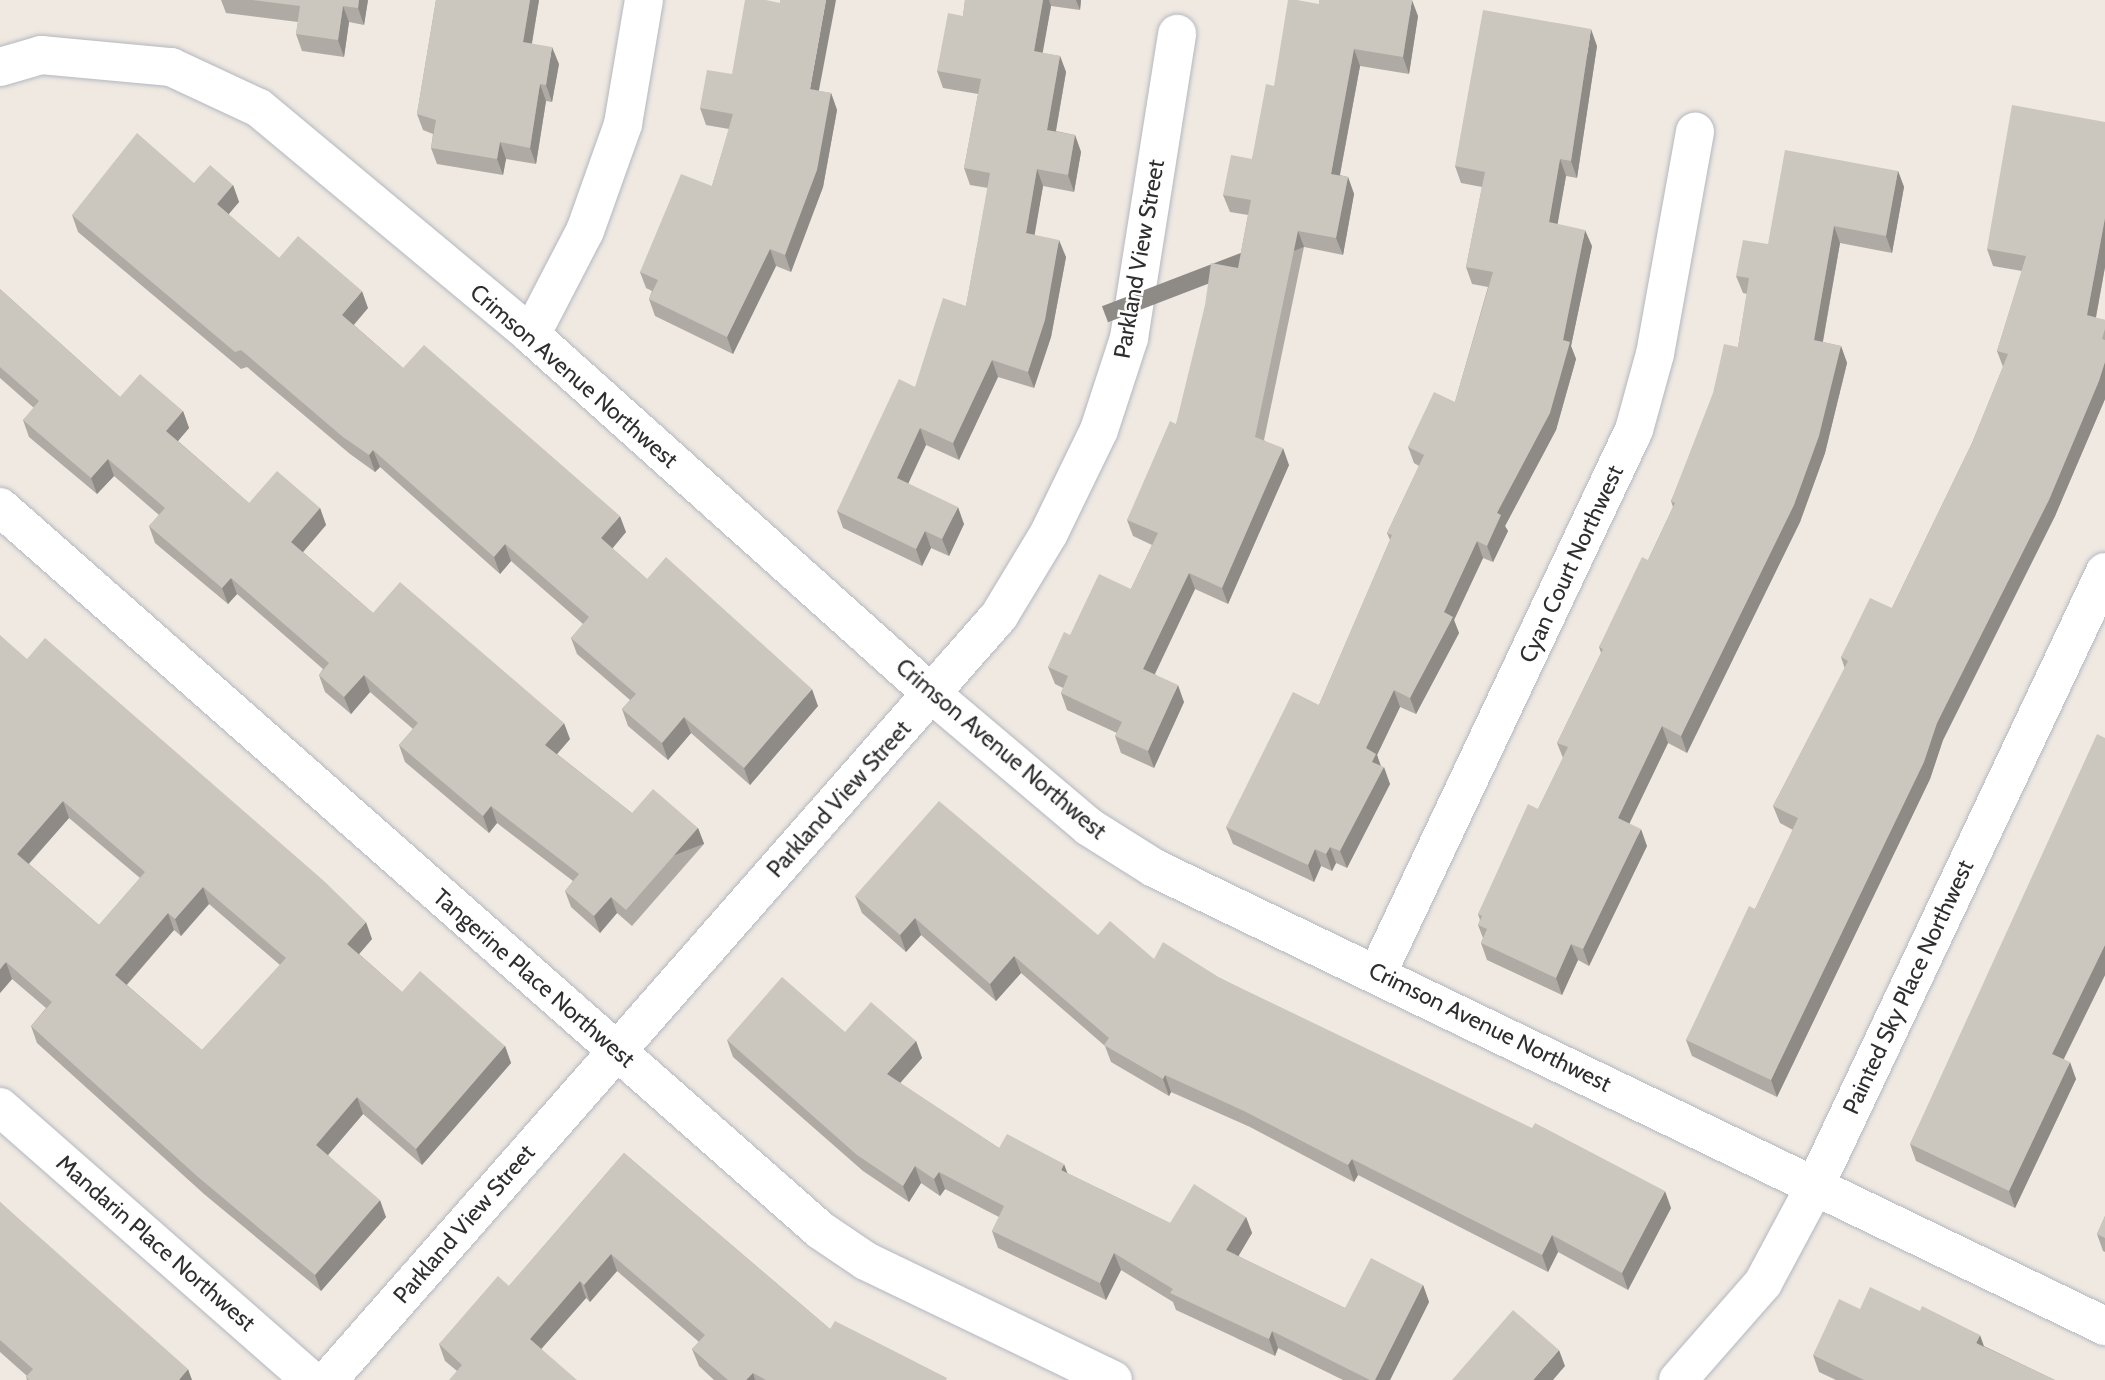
<!DOCTYPE html>
<style>
body{margin:0}
#map{position:relative;width:2105px;height:1380px;overflow:hidden;background:#efe9e1;font-family:Cabin,sans-serif}
div>[style]{position:absolute}
[style*='--x']{left:calc(var(--x)*1px);top:calc(var(--y)*1px);width:calc(var(--w)*1px);rotate:calc(var(--a)*1deg)}
.roads{filter:drop-shadow(0 0 2px #b4b7c1) drop-shadow(0 0 2px #b4b7c1)}
.minor>*{height:38px;margin:-19px;padding:0 19px;transform-origin:19px;border-radius:19px;background:#fff}
.wall>*{inset:0;background:#afaba4}
.shaded-wall>*{inset:0;background:#8e8b86;transform-origin:0 0}
.building>*{inset:0;background:#cbc7bf}
span{translate:-50% -50%;white-space:nowrap;text-align:center;line-height:1.15;-webkit-text-stroke:5px #fff;paint-order:stroke}
.street-label{font-size:23px;color:#2e2e2e}
</style>
<div id="map">
<div class="roads">
<div class="minor">
<i style="--x:0;--y:67;--w:43;--a:-16.3"></i>
<i style="--x:41;--y:55;--w:131;--a:5.3"></i>
<i style="--x:171;--y:67;--w:97;--a:25"></i>
<i style="--x:259;--y:108;--w:354;--a:39.8"></i>
<i style="--x:531;--y:335;--w:540;--a:41.85"></i>
<i style="--x:933;--y:695;--w:204;--a:40.2"></i>
<i style="--x:1089;--y:827;--w:77;--a:32.2"></i>
<i style="--x:1154;--y:868;--w:1056;--a:25.72"></i>
<i style="--x:531;--y:335;--w:117;--a:-62.6"></i>
<i style="--x:585;--y:231;--w:114;--a:-70.4"></i>
<i style="--x:623;--y:124;--w:126;--a:-80.4"></i>
<i style="--x:0;--y:507;--w:1093;--a:41.4"></i>
<i style="--x:820;--y:1230;--w:55;--a:34"></i>
<i style="--x:866;--y:1261;--w:274;--a:25.7"></i>
<i style="--x:1378;--y:972;--w:599;--a:-64.72"></i>
<i style="--x:1634;--y:430;--w:79;--a:-74.6"></i>
<i style="--x:1655;--y:354;--w:226;--a:-79.8"></i>
<i style="--x:0;--y:1107;--w:414;--a:41.3"></i>
<i style="--x:328;--y:1380;--w:1017;--a:-48.71"></i>
<i style="--x:999;--y:616;--w:97;--a:-58.9"></i>
<i style="--x:1049;--y:533;--w:114;--a:-64.1"></i>
<i style="--x:1099;--y:430;--w:97;--a:-71.9"></i>
<i style="--x:1129;--y:338;--w:308;--a:-81"></i>
<i style="--x:1678;--y:1380;--w:129;--a:-48.8"></i>
<i style="--x:1763;--y:1283;--w:110;--a:-61.8"></i>
<i style="--x:1815;--y:1186;--w:679;--a:-64.72"></i>
</div>
</div>
<div class="wall">
<i style="clip-path:polygon(219px 0,368px 0,364px 25px,349px 22px,344px 57px,302px 51px,296px 34px,298px 22px,226px 13px,221px 0)"></i>
<i style="clip-path:polygon(436px 0,539px 0,532px 44px,559px 64px,552px 102px,546px 101px,536px 164px,506px 159px,503px 175px,437px 164px,431px 148px,433px 134px,423px 130px,417px 114px)"></i>
<i style="clip-path:polygon(965px 0,1081px 0,1080px 10px,1051px 6px,1042px 53px,1060px 56px,1066px 72px,1056px 131px,1075px 135px,1081px 152px,1074px 192px,1043px 186px,1034px 235px,1066px 257px,1051px 337px,1034px 388px,998px 377px,959px 460px,926px 445px,908px 483px,964px 524px,949px 556px,931px 548px,922px 566px,843px 528px,837px 511px,966px 306px,988px 188px,970px 185px,964px 168px,978px 94px,943px 88px,937px 71px,963px 16px)"></i>
<i style="clip-path:polygon(1319px 4px,1418px 16px,1409px 74px,1360px 66px,1340px 175px,1348px 177px,1354px 194px,1343px 255px,1304px 247px,1264px 440px,1289px 465px,1228px 604px,1195px 589px,1155px 674px,1184px 702px,1154px 768px,1121px 753px,1115px 736px,1117px 733px,1067px 710px,1061px 693px,1063px 688px,1055px 684px,1048px 667px,1070px 635px,1131px 589px,1152px 545px,1133px 536px,1127px 520px,1176px 424px,1238px 268px,1248px 215px,1230px 212px,1223px 195px,1252px 159px,1274px 86px)"></i>
<i style="clip-path:polygon(1597px 46px,1577px 178px,1566px 176px,1557px 224px,1592px 246px,1571px 346px,1576px 359px,1556px 430px,1505px 526px,1508px 531px,1493px 562px,1483px 558px,1454px 620px,1459px 633px,1416px 714px,1400px 707px,1377px 755px,1381px 766px,1390px 784px,1347px 868px,1336px 863px,1332px 871px,1321px 866px,1314px 882px,1233px 844px,1226px 827px,1319px 705px,1390px 540px,1387px 533px,1419px 466px,1414px 463px,1408px 447px,1455px 402px,1488px 287px,1472px 284px,1466px 267px,1482px 187px,1461px 183px,1455px 166px)"></i>
<i style="clip-path:polygon(819px 91px,831px 93px,837px 110px,823px 187px,791px 272px,776px 266px,733px 354px,655px 316px,649px 299px,652px 291px,646px 288px,640px 272px,712px 186px,729px 129px,706px 125px,700px 108px)"></i>
<i style="clip-path:polygon(2105px 122px,2105px 267px,2096px 318px,2105px 320px,2105px 399px,2055px 516px,1943px 740px,1930px 779px,1777px 1097px,1692px 1056px,1686px 1040px,1755px 909px,1793px 830px,1780px 823px,1773px 806px,1845px 669px,1841px 657px,1892px 608px,1972px 443px,2003px 367px,1997px 351px,2022px 271px,1993px 266px,1987px 249px)"></i>
<i style="clip-path:polygon(1898px 171px,1904px 187px,1892px 253px,1840px 243px,1823px 342px,1841px 346px,1847px 363px,1825px 453px,1800px 522px,1687px 753px,1668px 743px,1629px 823px,1647px 846px,1589px 966px,1578px 960px,1562px 995px,1487px 960px,1481px 943px,1483px 938px,1478px 925px,1480px 920px,1478px 914px,1538px 809px,1563px 758px,1557px 743px,1601px 653px,1599px 647px,1648px 560px,1673px 507px,1671px 501px,1738px 347px,1747px 294px,1743px 293px,1736px 276px,1768px 244px)"></i>
<i style="clip-path:polygon(194px 183px,233px 185px,239px 202px,228px 214px,279px 258px,368px 308px,354px 325px,403px 368px,626px 532px,612px 548px,647px 579px,818px 706px,750px 785px,691px 733px,668px 760px,628px 726px,622px 709px,630px 700px,577px 654px,571px 638px,583px 624px,511px 561px,500px 574px,380px 467px,375px 472px,350px 454px,247px 367px,241px 369px,78px 232px,72px 215px)"></i>
<i style="clip-path:polygon(0 289px,120px 397px,183px 411px,189px 428px,178px 441px,249px 503px,320px 508px,326px 525px,303px 552px,373px 613px,570px 739px,557px 754px,632px 813px,698px 828px,704px 844px,632px 926px,617px 913px,600px 933px,571px 907px,565px 891px,573px 881px,497px 823px,489px 833px,405px 762px,399px 745px,413px 729px,370px 692px,351px 714px,325px 692px,319px 675px,323px 669px,237px 594px,228px 604px,155px 543px,149px 526px,159px 515px,114px 476px,97px 494px,29px 437px,23px 420px,34px 408px,0 378px)"></i>
<i style="clip-path:polygon(evenodd,27px 659px,372px 939px,359px 954px,402px 992px,505px 1046px,511px 1063px,422px 1165px,363px 1114px,328px 1155px,386px 1217px,321px 1291px,204px 1194px,37px 1043px,31px 1026px,46px 1008px,12px 979px,0 993px,27px 659px,69px 818px,140px 878px,99px 925px,29px 864px,69px 818px,27px 659px,209px 904px,280px 965px,202px 1050px,127px 985px,174px 930px,181px 936px,209px 904px)"></i>
<i style="clip-path:polygon(2105px 738px,2105px 975px,2064px 1059px,2076px 1079px,2015px 1208px,1916px 1161px,1910px 1144px)"></i>
<i style="clip-path:polygon(855px 896px,1098px 935px,1154px 959px,1220px 978px,1671px 1208px,1628px 1290px,1558px 1252px,1548px 1272px,1358px 1175px,1354px 1182px,1250px 1127px,1171px 1092px,1169px 1096px,1111px 1062px,1105px 1046px,1021px 973px,996px 1001px,921px 935px,906px 952px,862px 913px)"></i>
<i style="clip-path:polygon(845px 1032px,916px 1041px,922px 1058px,900px 1083px,999px 1148px,1067px 1173px,1170px 1223px,1246px 1217px,1252px 1233px,1238px 1256px,1345px 1308px,1423px 1285px,1429px 1302px,1390px 1380px,1343px 1380px,1278px 1348px,1275px 1356px,1176px 1310px,1173px 1302px,1121px 1270px,1106px 1300px,998px 1248px,992px 1231px,999px 1217px,945px 1189px,940px 1196px,921px 1183px,909px 1202px,863px 1171px,733px 1057px,727px 1040px)"></i>
<i style="clip-path:polygon(624px 1153px,830px 1329px,947px 1380px,714px 1380px,699px 1366px,692px 1349px,699px 1342px,617px 1271px,590px 1302px,586px 1298px,541px 1349px,457px 1371px,445px 1361px,439px 1344px,509px 1286px)"></i>
<i style="clip-path:polygon(0 1202px,192px 1380px,27px 1380px,26px 1377px,27px 1376px,0 1352px)"></i>
<i style="clip-path:polygon(2105px 1216px,2105px 1252px,2103px 1251px,2097px 1234px)"></i>
<i style="clip-path:polygon(1984px 1346px,2055px 1380px,1836px 1380px,1819px 1372px,1813px 1355px)"></i>
</div>
<div class="shaded-wall">
<i style="clip-path:polygon(359px 0,368px 0,364px 25px,358px 8px)"></i>
<i style="clip-path:polygon(530px 0,539px 0,529px 59px,523px 42px)"></i>
<i style="clip-path:polygon(826px 0,836px 0,816px 106px,810px 89px)"></i>
<i style="clip-path:polygon(1043px 0,1049px 0,1051px 6px,1040px 68px,1034px 51px)"></i>
<i style="clip-path:polygon(1076px 0,1081px 0,1080px 10px)"></i>
<i style="clip-path:polygon(1412px 0,1418px 16px,1409px 74px,1403px 57px)"></i>
<i style="clip-path:polygon(343px 6px,349px 22px,344px 57px,338px 40px)"></i>
<i style="clip-path:polygon(1591px 29px,1597px 46px,1577px 178px,1571px 161px)"></i>
<i style="clip-path:polygon(552px 47px,559px 64px,552px 102px,546px 85px)"></i>
<i style="clip-path:polygon(1354px 49px,1360px 66px,1337px 190px,1331px 174px)"></i>
<i style="clip-path:polygon(1060px 56px,1066px 72px,1053px 147px,1047px 130px)"></i>
<i style="clip-path:polygon(540px 84px,546px 101px,536px 164px,530px 148px)"></i>
<i style="clip-path:polygon(831px 93px,837px 110px,823px 187px,791px 272px,785px 255px)"></i>
<i style="clip-path:polygon(1075px 135px,1081px 152px,1074px 192px,1068px 175px)"></i>
<i style="clip-path:polygon(500px 142px,506px 159px,503px 175px,497px 159px)"></i>
<i style="clip-path:polygon(1560px 159px,1566px 176px,1555px 239px,1549px 222px)"></i>
<i style="clip-path:polygon(1037px 169px,1043px 186px,1032px 250px,1026px 233px)"></i>
<i style="clip-path:polygon(1898px 171px,1904px 187px,1892px 253px,1886px 236px)"></i>
<i style="clip-path:polygon(1348px 177px,1354px 194px,1343px 255px,1336px 238px)"></i>
<i style="clip-path:polygon(233px 185px,239px 202px,223px 221px,217px 204px)"></i>
<i style="clip-path:polygon(2105px 218px,2105px 267px,2093px 332px,2087px 315px)"></i>
<i style="clip-path:polygon(1834px 226px,1840px 243px,1820px 357px,1814px 340px)"></i>
<i style="clip-path:polygon(1585px 230px,1592px 246px,1571px 346px,1576px 359px,1556px 430px,1505px 526px,1508px 531px,1493px 562px,1487px 546px,1497px 513px,1563px 340px)"></i>
<i style="left:1298px;top:231px;width:17px;height:210px;rotate:69deg"></i>
<i style="clip-path:polygon(1059px 240px,1066px 257px,1051px 337px,1034px 388px,1028px 372px)"></i>
<i style="clip-path:polygon(770px 249px,776px 266px,733px 354px,727px 337px)"></i>
<i style="clip-path:polygon(362px 291px,368px 308px,348px 331px,342px 315px)"></i>
<i style="clip-path:polygon(1841px 346px,1847px 363px,1825px 453px,1800px 522px,1687px 753px,1681px 736px)"></i>
<i style="clip-path:polygon(992px 360px,998px 377px,959px 460px,953px 443px)"></i>
<i style="clip-path:polygon(2105px 362px,2105px 399px,2055px 516px,1943px 740px,1930px 779px,1777px 1097px,1771px 1080px)"></i>
<i style="clip-path:polygon(183px 411px,189px 428px,172px 448px,166px 431px)"></i>
<i style="clip-path:polygon(920px 428px,926px 445px,903px 495px,897px 478px)"></i>
<i style="clip-path:polygon(1283px 448px,1289px 465px,1228px 604px,1222px 588px)"></i>
<i style="clip-path:polygon(373px 450px,380px 467px,375px 472px,369px 455px)"></i>
<i style="clip-path:polygon(108px 459px,114px 476px,97px 494px,91px 478px)"></i>
<i style="clip-path:polygon(958px 507px,964px 524px,949px 556px,942px 539px)"></i>
<i style="clip-path:polygon(320px 508px,326px 525px,297px 559px,291px 542px)"></i>
<i style="clip-path:polygon(620px 516px,626px 532px,607px 555px,601px 538px)"></i>
<i style="clip-path:polygon(925px 531px,931px 548px,922px 566px,916px 549px)"></i>
<i style="clip-path:polygon(1477px 541px,1483px 558px,1454px 620px,1459px 633px,1416px 714px,1410px 698px,1444px 612px)"></i>
<i style="clip-path:polygon(505px 544px,511px 561px,500px 574px,494px 557px)"></i>
<i style="clip-path:polygon(1189px 573px,1195px 589px,1149px 686px,1143px 669px)"></i>
<i style="clip-path:polygon(231px 578px,237px 594px,228px 604px,222px 588px)"></i>
<i style="clip-path:polygon(364px 675px,370px 692px,351px 714px,344px 697px)"></i>
<i style="clip-path:polygon(1178px 685px,1184px 702px,1154px 768px,1148px 751px)"></i>
<i style="clip-path:polygon(812px 689px,818px 706px,750px 785px,744px 768px)"></i>
<i style="clip-path:polygon(1394px 690px,1400px 707px,1377px 755px,1382px 770px,1384px 767px,1390px 784px,1347px 868px,1340px 851px,1366px 748px)"></i>
<i style="clip-path:polygon(684px 717px,691px 733px,668px 760px,662px 743px)"></i>
<i style="clip-path:polygon(564px 723px,570px 739px,551px 761px,545px 745px)"></i>
<i style="clip-path:polygon(1662px 726px,1668px 743px,1624px 835px,1618px 818px)"></i>
<i style="clip-path:polygon(63px 801px,69px 818px,23px 870px,17px 854px)"></i>
<i style="clip-path:polygon(491px 806px,497px 823px,489px 833px,483px 816px)"></i>
<i style="left:698px;top:828px;width:17px;height:109px;rotate:69deg"></i>
<i style="clip-path:polygon(1641px 829px,1647px 846px,1589px 966px,1583px 949px)"></i>
<i style="clip-path:polygon(1330px 847px,1336px 863px,1332px 871px,1326px 854px)"></i>
<i style="clip-path:polygon(1315px 849px,1321px 866px,1314px 882px,1308px 865px)"></i>
<i style="clip-path:polygon(203px 887px,209px 904px,181px 936px,175px 919px)"></i>
<i style="clip-path:polygon(611px 897px,617px 913px,600px 933px,594px 916px)"></i>
<i style="clip-path:polygon(168px 913px,174px 930px,121px 991px,115px 975px)"></i>
<i style="clip-path:polygon(915px 918px,921px 935px,906px 952px,900px 935px)"></i>
<i style="clip-path:polygon(366px 922px,372px 939px,353px 961px,347px 944px)"></i>
<i style="clip-path:polygon(1571px 944px,1578px 960px,1562px 995px,1556px 978px)"></i>
<i style="clip-path:polygon(2105px 945px,2105px 975px,2058px 1070px,2052px 1054px)"></i>
<i style="clip-path:polygon(1014px 956px,1021px 973px,996px 1001px,990px 984px)"></i>
<i style="clip-path:polygon(6px 962px,12px 979px,0 993px,0 969px)"></i>
<i style="clip-path:polygon(916px 1041px,922px 1058px,893px 1091px,887px 1074px)"></i>
<i style="clip-path:polygon(505px 1046px,511px 1063px,422px 1165px,416px 1149px)"></i>
<i style="clip-path:polygon(2070px 1062px,2076px 1079px,2015px 1208px,2009px 1191px)"></i>
<i style="clip-path:polygon(1165px 1075px,1171px 1092px,1169px 1096px,1163px 1079px)"></i>
<i style="clip-path:polygon(357px 1097px,363px 1114px,322px 1162px,316px 1145px)"></i>
<i style="clip-path:polygon(1352px 1159px,1358px 1175px,1354px 1182px,1348px 1165px)"></i>
<i style="clip-path:polygon(1064px 1164px,1070px 1180px,1061px 1170px)"></i>
<i style="clip-path:polygon(915px 1166px,921px 1183px,909px 1202px,903px 1186px)"></i>
<i style="clip-path:polygon(939px 1172px,945px 1189px,940px 1196px,934px 1179px)"></i>
<i style="clip-path:polygon(1665px 1191px,1671px 1208px,1628px 1290px,1622px 1273px)"></i>
<i style="clip-path:polygon(380px 1200px,386px 1217px,321px 1291px,315px 1275px)"></i>
<i style="clip-path:polygon(1246px 1217px,1252px 1233px,1232px 1267px,1226px 1250px)"></i>
<i style="clip-path:polygon(1552px 1235px,1558px 1252px,1548px 1272px,1542px 1255px)"></i>
<i style="clip-path:polygon(1114px 1253px,1121px 1270px,1106px 1300px,1100px 1283px)"></i>
<i style="clip-path:polygon(611px 1254px,617px 1271px,590px 1302px,584px 1285px)"></i>
<i style="clip-path:polygon(580px 1281px,586px 1298px,536px 1355px,530px 1339px)"></i>
<i style="clip-path:polygon(1423px 1285px,1429px 1302px,1390px 1380px,1375px 1380px)"></i>
<i style="clip-path:polygon(1272px 1331px,1278px 1348px,1275px 1356px,1269px 1339px)"></i>
<i style="clip-path:polygon(1980px 1335px,1986px 1352px,1976px 1343px)"></i>
<i style="clip-path:polygon(1559px 1350px,1565px 1366px,1553px 1380px,1533px 1380px)"></i>
<i style="clip-path:polygon(188px 1369px,192px 1380px,179px 1380px)"></i>
<i style="clip-path:polygon(753px 1373px,755px 1380px,746px 1380px)"></i>
</div>
<div class="building">
<i style="clip-path:polygon(252px 0,359px 0,358px 8px,343px 6px,338px 40px,296px 34px,300px 6px)"></i>
<i style="clip-path:polygon(436px 0,530px 0,523px 42px,552px 47px,546px 85px,540px 84px,530px 148px,500px 142px,497px 159px,431px 148px,436px 120px,417px 114px)"></i>
<i style="clip-path:polygon(745px 0,766px 0,780px 3px,780px 0,826px 0,810px 89px,831px 93px,817px 170px,785px 255px,770px 249px,727px 337px,649px 299px,658px 280px,640px 272px,681px 174px,712px 186px,733px 114px,700px 108px,707px 70px,732px 74px)"></i>
<i style="clip-path:polygon(965px 0,1043px 0,1034px 51px,1060px 56px,1047px 130px,1075px 135px,1068px 175px,1037px 169px,1026px 233px,1059px 240px,1045px 320px,1028px 372px,992px 360px,953px 443px,920px 428px,897px 478px,958px 507px,942px 539px,925px 531px,916px 549px,837px 511px,899px 379px,915px 387px,943px 298px,966px 306px,990px 173px,964px 168px,981px 79px,937px 71px,948px 13px,963px 16px)"></i>
<i style="clip-path:polygon(1288px 0,1297px 0,1319px 4px,1319px 0,1412px 0,1403px 57px,1354px 49px,1331px 174px,1348px 177px,1336px 238px,1298px 231px,1255px 437px,1283px 448px,1222px 588px,1189px 573px,1143px 669px,1178px 685px,1148px 751px,1115px 736px,1122px 722px,1061px 693px,1068px 676px,1048px 667px,1064px 632px,1070px 635px,1099px 574px,1131px 589px,1158px 533px,1127px 520px,1170px 421px,1176px 424px,1205px 305px,1211px 263px,1238px 268px,1251px 200px,1223px 195px,1231px 155px,1252px 159px,1266px 84px,1274px 86px)"></i>
<i style="clip-path:polygon(1483px 10px,1591px 29px,1571px 161px,1560px 159px,1549px 222px,1585px 230px,1563px 340px,1570px 342px,1550px 413px,1497px 513px,1501px 515px,1487px 546px,1477px 541px,1444px 612px,1453px 617px,1410px 698px,1394px 690px,1366px 748px,1376px 754px,1372px 762px,1384px 767px,1340px 851px,1330px 847px,1326px 854px,1315px 849px,1308px 865px,1226px 827px,1293px 692px,1319px 705px,1392px 535px,1387px 533px,1424px 455px,1408px 447px,1434px 392px,1455px 402px,1493px 272px,1466px 267px,1485px 172px,1455px 166px)"></i>
<i style="clip-path:polygon(2012px 105px,2105px 122px,2105px 218px,2087px 315px,2105px 320px,2105px 329px,2102px 339px,2105px 340px,2105px 362px,2099px 381px,2049px 500px,1937px 723px,1924px 762px,1771px 1080px,1686px 1040px,1749px 906px,1755px 909px,1798px 818px,1773px 806px,1848px 661px,1841px 657px,1870px 598px,1892px 608px,1972px 443px,2008px 354px,1997px 351px,2026px 256px,1987px 249px)"></i>
<i style="clip-path:polygon(137px 133px,194px 183px,210px 165px,233px 185px,217px 204px,279px 258px,298px 236px,362px 291px,342px 315px,403px 368px,424px 345px,620px 516px,601px 538px,647px 579px,666px 557px,812px 689px,744px 768px,684px 717px,662px 743px,622px 709px,636px 694px,571px 638px,589px 617px,505px 544px,494px 557px,373px 450px,369px 455px,343px 437px,241px 350px,235px 352px,72px 215px)"></i>
<i style="clip-path:polygon(1785px 150px,1898px 171px,1886px 236px,1834px 226px,1814px 340px,1841px 346px,1819px 436px,1794px 505px,1681px 736px,1662px 726px,1618px 818px,1641px 829px,1583px 949px,1571px 944px,1556px 978px,1481px 943px,1487px 929px,1478px 925px,1482px 916px,1478px 914px,1528px 804px,1538px 809px,1568px 747px,1557px 743px,1603px 649px,1599px 647px,1642px 557px,1648px 560px,1675px 503px,1671px 501px,1713px 393px,1724px 344px,1738px 347px,1749px 278px,1736px 276px,1743px 240px,1768px 244px)"></i>
<i style="clip-path:polygon(0 289px,120px 397px,140px 374px,183px 411px,166px 431px,249px 503px,277px 471px,320px 508px,291px 542px,373px 613px,400px 582px,564px 723px,545px 745px,632px 813px,653px 789px,698px 828px,626px 910px,611px 897px,594px 916px,565px 891px,579px 874px,491px 806px,483px 816px,399px 745px,418px 723px,364px 675px,344px 697px,319px 675px,329px 663px,231px 578px,222px 588px,149px 526px,165px 508px,108px 459px,91px 478px,23px 420px,39px 401px,0 367px)"></i>
<i style="clip-path:polygon(evenodd,0 635px,27px 659px,45px 638px,324px 881px,366px 922px,347px 944px,402px 992px,420px 971px,505px 1046px,416px 1149px,357px 1097px,316px 1145px,380px 1200px,315px 1275px,198px 1177px,31px 1026px,52px 1002px,6px 962px,0 969px,0 635px,63px 801px,145px 872px,99px 925px,17px 854px,63px 801px,0 635px,203px 887px,286px 958px,202px 1050px,115px 975px,168px 913px,175px 919px,203px 887px)"></i>
<i style="clip-path:polygon(2097px 734px,2105px 738px,2105px 945px,2052px 1054px,2070px 1062px,2009px 1191px,1910px 1144px)"></i>
<i style="clip-path:polygon(939px 801px,1098px 935px,1110px 921px,1154px 959px,1163px 942px,1220px 978px,1532px 1128px,1535px 1123px,1665px 1191px,1622px 1273px,1552px 1235px,1542px 1255px,1352px 1159px,1348px 1165px,1244px 1111px,1165px 1075px,1163px 1079px,1104px 1045px,1109px 1038px,1014px 956px,990px 984px,915px 918px,900px 935px,855px 896px)"></i>
<i style="clip-path:polygon(782px 977px,845px 1032px,871px 1002px,916px 1041px,887px 1074px,999px 1148px,1007px 1134px,1064px 1164px,1061px 1170px,1170px 1223px,1194px 1184px,1246px 1217px,1226px 1250px,1345px 1308px,1371px 1258px,1423px 1285px,1375px 1380px,1370px 1380px,1272px 1331px,1269px 1339px,1170px 1293px,1173px 1289px,1114px 1253px,1100px 1283px,992px 1231px,1004px 1206px,939px 1172px,934px 1179px,915px 1166px,903px 1186px,857px 1155px,727px 1040px)"></i>
<i style="clip-path:polygon(624px 1153px,830px 1329px,835px 1321px,947px 1378px,946px 1380px,766px 1380px,753px 1373px,746px 1380px,728px 1380px,692px 1349px,705px 1335px,611px 1254px,584px 1285px,580px 1281px,530px 1339px,577px 1380px,449px 1380px,462px 1365px,439px 1344px,498px 1276px,509px 1286px)"></i>
<i style="clip-path:polygon(0 1202px,188px 1369px,179px 1380px,29px 1380px,26px 1377px,33px 1369px,0 1340px)"></i>
<i style="clip-path:polygon(2105px 1216px,2105px 1238px,2097px 1234px)"></i>
<i style="clip-path:polygon(1870px 1287px,1920px 1311px,1922px 1306px,1980px 1335px,1976px 1343px,2055px 1380px,1864px 1380px,1813px 1355px,1839px 1299px,1860px 1309px)"></i>
<i style="clip-path:polygon(1513px 1310px,1559px 1350px,1533px 1380px,1452px 1380px)"></i>
</div>
<div class="street-label">
<span style="left:1139px;top:259px;rotate:-80deg">Parkland View Street</span>
<span style="left:574px;top:376px;rotate:41deg">Crimson Avenue Northwest</span>
<span style="left:1571px;top:564px;rotate:-65deg">Cyan Court Northwest</span>
<span style="left:1001px;top:749px;rotate:40deg">Crimson Avenue Northwest</span>
<span style="left:839px;top:799px;rotate:-48deg">Parkland View Street</span>
<span style="left:534px;top:978px;rotate:41deg">Tangerine Place Northwest</span>
<span style="left:1908px;top:987px;rotate:-65deg">Painted Sky Place Northwest</span>
<span style="left:1490px;top:1027px;rotate:26deg">Crimson Avenue Northwest</span>
<span style="left:464px;top:1224px;rotate:-49deg">Parkland View Street</span>
<span style="left:156px;top:1243px;rotate:41deg">Mandarin Place Northwest</span>
</div>
</div>
